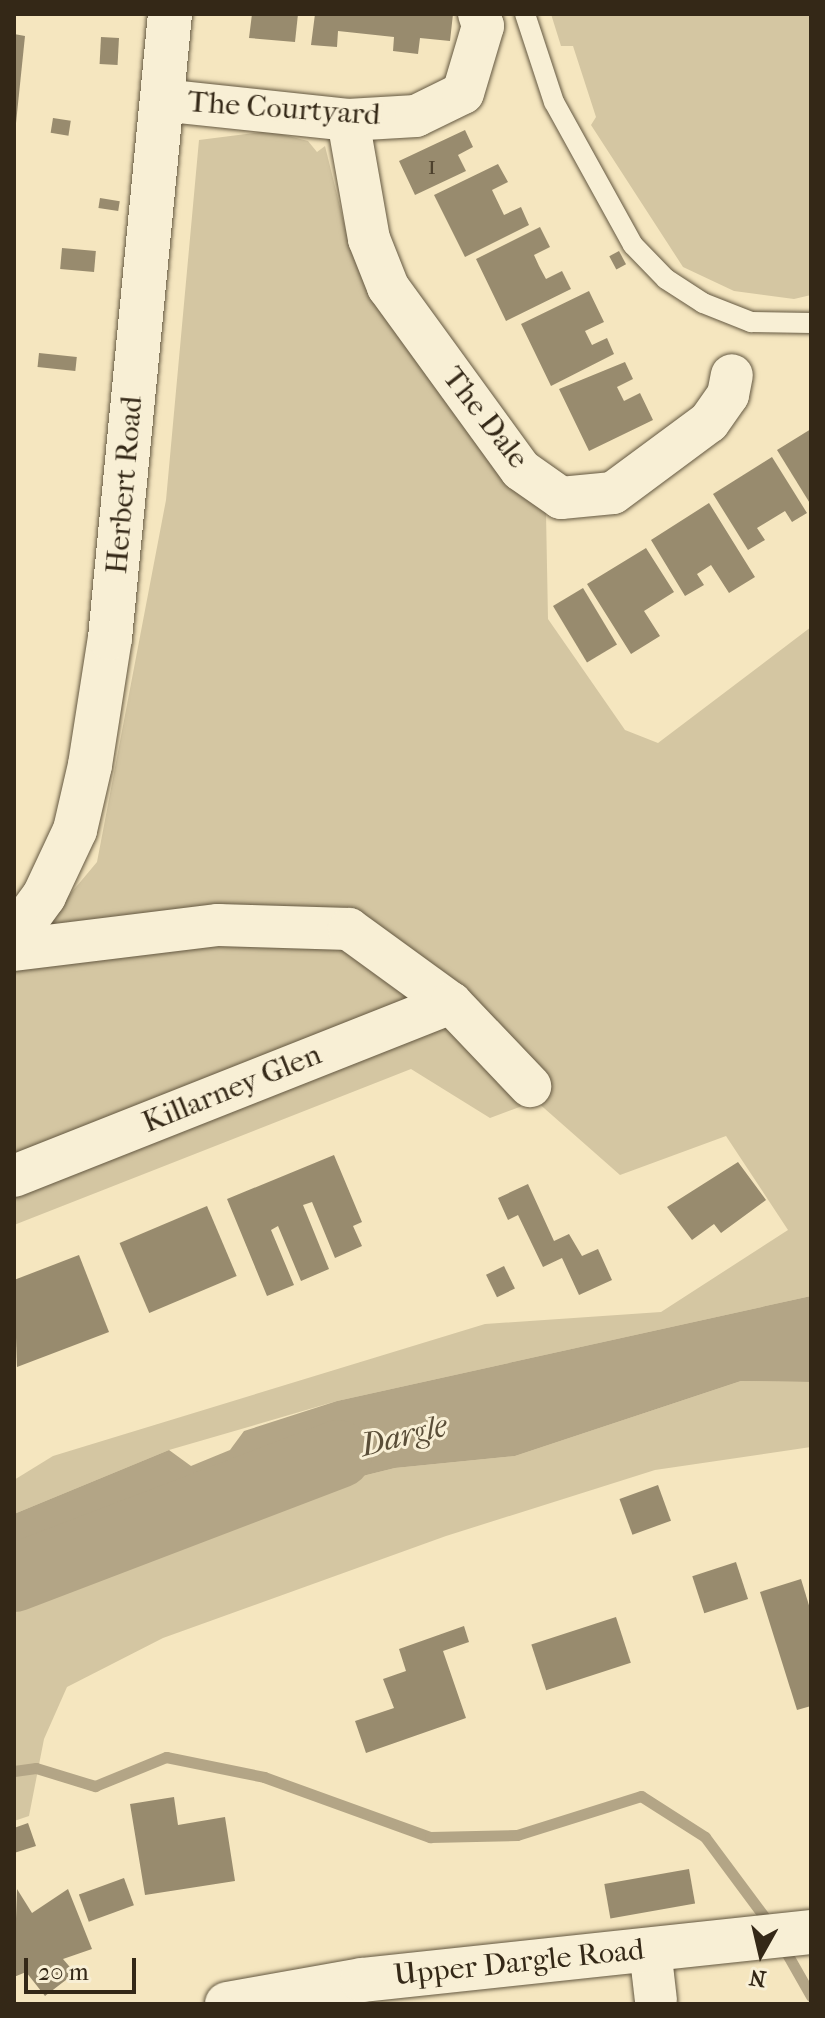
<!DOCTYPE html>
<style>
body{margin:0}
#map{position:relative;width:825px;height:2018px;overflow:hidden;background:#f5e6bf;font-family:"IM FELL French Canon",serif}
div>[style]{position:absolute}
[style*='--x']{left:calc(var(--x)*1px);top:calc(var(--y)*1px);width:calc(var(--w)*1px);rotate:calc(var(--a)*1deg)}
.green>*{inset:0;background:#d4c6a2}
.water>*{inset:0;background:#b3a586}
.stream>*{height:11px;margin:-5.5px;padding:0 5.5px;transform-origin:5.5px;border-radius:5.5px;background:#b3a586}
.river>*{height:68px;margin:-34px;padding:0 34px;transform-origin:34px;border-radius:34px;background:#b3a586}
.building>*{inset:0;background:#988b6e;transform-origin:0 0}
.roads{filter:drop-shadow(0 0 2px #645841) drop-shadow(0 0 2px #645841)}
.lane>*{height:20px;margin:-10px;padding:0 10px;transform-origin:10px;border-radius:10px;background:#f8efd5}
.street>*{height:42px;margin:-21px;padding:0 21px;transform-origin:21px;border-radius:21px;background:#f8efd5}
.secondary>*{height:44px;margin:-22px;padding:0 22px;transform-origin:22px;border-radius:22px;background:#f8efd5}
span{translate:-50% -50%;white-space:nowrap;text-align:center;line-height:1.15;-webkit-text-stroke:6px #f8efd5;paint-order:stroke}
.number-label{font-size:26px;color:#4d412d}
.number-label span{-webkit-text-stroke-width:0}
.street-label{font-size:30px;color:#342817}
.water-label{font-size:32px;color:#5a4e38;font-style:italic}
.frame{position:absolute;inset:0;border:16px solid #342817;pointer-events:none}
.north{position:absolute;left:721px;top:1914px;width:80px;height:80px;-webkit-text-stroke:6px #f8efd5;paint-order:stroke;rotate:188deg;font-size:22px;font-weight:700;line-height:32px;text-align:center;color:#342817}
.north::after{content:'';display:block;margin:auto;width:28px;height:36px;background:#342817;clip-path:polygon(50% 0,100% 100%,50% 72%,0 100%)}
.scale{position:absolute;left:24px;top:1958px;width:112px;height:36px;box-sizing:border-box;border:4px solid #342817;border-top:0;padding-left:10px;font-size:24px;line-height:28px;white-space:nowrap;color:#342817;-webkit-text-stroke:6px #f8efd5;paint-order:stroke}
</style>
<div id="map">
<div class="green">
<i style="clip-path:polygon(551px 14px,811px 14px,811px 295px,794px 299px,734px 291px,683px 267px,591px 125px,596px 117px,573px 46px,561px 46px)"></i>
<i style="clip-path:polygon(269px 131px,308px 141px,317px 152px,325px 146px,350px 247px,506px 470px,546px 513px,548px 619px,625px 730px,658px 743px,811px 627px,811px 1296px,337px 1401px,169px 1450px,14px 1514px,14px 1480px,53px 1456px,485px 1324px,661px 1312px,788px 1230px,726px 1136px,620px 1175px,536px 1101px,490px 1118px,411px 1069px,14px 1225px,14px 961px,97px 862px,166px 500px,199px 140px)"></i>
<i style="clip-path:polygon(741px 1381px,811px 1382px,811px 1447px,655px 1470px,446px 1536px,163px 1638px,67px 1687px,44px 1739px,29px 1816px,14px 1821px,14px 1605px,41px 1588px,290px 1494px,395px 1468px,515px 1456px)"></i>
</div>
<div class="water">
<i style="clip-path:polygon(811px 1296px,811px 1382px,741px 1381px,515px 1456px,395px 1468px,290px 1494px,226px 1485px,188px 1534px,41px 1588px,14px 1605px,14px 1514px,169px 1450px,191px 1466px,230px 1450px,244px 1431px,337px 1401px)"></i>
</div>
<div class="stream">
<i style="--x:14;--y:1771;--w:22;--a:-8"></i>
<i style="--x:36;--y:1768;--w:62;--a:17"></i>
<i style="--x:95;--y:1786;--w:77;--a:-22.2"></i>
<i style="--x:166;--y:1757;--w:100;--a:11.5"></i>
<i style="--x:264;--y:1777;--w:177;--a:19.9"></i>
<i style="--x:430;--y:1837;--w:87;--a:-1.3"></i>
<i style="--x:517;--y:1835;--w:130;--a:-17.5"></i>
<i style="--x:641;--y:1796;--w:76;--a:32.6"></i>
<i style="--x:705;--y:1837;--w:111;--a:53.4"></i>
<i style="--x:782;--y:1945;--w:59;--a:60.4"></i>
</div>
<div class="river">
<i style="--x:14;--y:1578;--w:347;--a:-20.9"></i>
</div>
<div class="building">
<i style="clip-path:polygon(252px 14px,298px 14px,295px 42px,249px 38px)"></i>
<i style="clip-path:polygon(315px 14px,453px 14px,450px 41px,420px 38px,418px 54px,393px 51px,394px 37px,338px 31px,337px 47px,311px 45px)"></i>
<i style="clip-path:polygon(14px 34px,25px 36px,16px 123px,14px 123px)"></i>
<i style="left:101px;top:37px;width:18px;height:27px;rotate:3deg"></i>
<i style="left:53px;top:118px;width:18px;height:15px;rotate:9deg"></i>
<i style="clip-path:polygon(465px 130px,473px 147px,458px 155px,466px 171px,415px 195px,399px 161px)"></i>
<i style="clip-path:polygon(498px 164px,508px 182px,492px 190px,504px 215px,521px 207px,529px 225px,465px 257px,434px 195px)"></i>
<i style="left:100px;top:198px;width:20px;height:10px;rotate:9deg"></i>
<i style="clip-path:polygon(540px 227px,550px 247px,534px 255px,539px 266px,546px 279px,562px 271px,571px 289px,506px 321px,476px 259px)"></i>
<i style="left:62px;top:248px;width:34px;height:21px;rotate:5deg"></i>
<i style="left:619px;top:251px;width:15px;height:11px;rotate:62deg"></i>
<i style="clip-path:polygon(589px 291px,604px 322px,585px 331px,592px 345px,607px 338px,614px 354px,551px 386px,521px 324px)"></i>
<i style="left:39px;top:353px;width:38px;height:14px;rotate:6deg"></i>
<i style="clip-path:polygon(625px 362px,633px 379px,617px 387px,624px 401px,640px 393px,653px 420px,589px 451px,559px 389px)"></i>
<i style="clip-path:polygon(811px 429px,811px 505px,777px 450px)"></i>
<i style="clip-path:polygon(772px 457px,807px 513px,792px 522px,785px 511px,757px 528px,765px 540px,748px 550px,713px 494px)"></i>
<i style="clip-path:polygon(709px 503px,755px 577px,729px 593px,711px 565px,697px 574px,704px 585px,685px 596px,651px 540px)"></i>
<i style="clip-path:polygon(646px 548px,674px 592px,644px 611px,660px 636px,631px 654px,587px 584px)"></i>
<i style="left:583px;top:588px;width:66px;height:35px;rotate:59deg"></i>
<i style="clip-path:polygon(334px 1155px,362px 1222px,353px 1226px,362px 1246px,335px 1258px,312px 1202px,303px 1205px,329px 1269px,301px 1281px,278px 1226px,271px 1230px,294px 1285px,267px 1296px,227px 1199px)"></i>
<i style="clip-path:polygon(738px 1162px,766px 1200px,721px 1233px,714px 1224px,692px 1240px,667px 1207px)"></i>
<i style="clip-path:polygon(528px 1184px,554px 1241px,569px 1234px,582px 1256px,598px 1249px,612px 1280px,579px 1295px,562px 1258px,543px 1267px,518px 1215px,508px 1220px,498px 1198px)"></i>
<i style="left:207px;top:1206px;width:76px;height:95px;rotate:67deg"></i>
<i style="clip-path:polygon(79px 1255px,109px 1332px,17px 1367px,14px 1280px)"></i>
<i style="left:504px;top:1266px;width:25px;height:20px;rotate:64deg"></i>
<i style="left:658px;top:1485px;width:38px;height:41px;rotate:70deg"></i>
<i style="left:736px;top:1562px;width:39px;height:46px;rotate:72deg"></i>
<i style="clip-path:polygon(801px 1579px,811px 1612px,811px 1706px,797px 1710px,760px 1592px)"></i>
<i style="left:616px;top:1617px;width:48px;height:89px;rotate:72deg"></i>
<i style="clip-path:polygon(464px 1626px,469px 1642px,443px 1651px,466px 1718px,366px 1753px,355px 1721px,394px 1708px,383px 1679px,406px 1671px,399px 1649px)"></i>
<i style="clip-path:polygon(174px 1797px,178px 1825px,225px 1817px,235px 1881px,145px 1895px,130px 1804px)"></i>
<i style="clip-path:polygon(28px 1823px,36px 1846px,14px 1853px,14px 1828px)"></i>
<i style="left:689px;top:1869px;width:35px;height:86px;rotate:80deg"></i>
<i style="left:124px;top:1878px;width:29px;height:48px;rotate:70deg"></i>
<i style="clip-path:polygon(17px 1889px,32px 1913px,68px 1889px,92px 1949px,63px 1959px,75px 1973px,45px 1996px,26px 1972px,14px 1977px)"></i>
</div>
<div class="roads">
<div class="lane">
<i style="--x:525;--y:14;--w:93;--a:71.8"></i>
<i style="--x:554;--y:102;--w:163;--a:61.1"></i>
<i style="--x:633;--y:245;--w:47;--a:45.9"></i>
<i style="--x:666;--y:279;--w:44;--a:33"></i>
<i style="--x:703;--y:303;--w:52;--a:21.6"></i>
<i style="--x:751;--y:322;--w:60;--a:1"></i>
</div>
<div class="street">
<i style="--x:161;--y:100;--w:188;--a:6.1"></i>
<i style="--x:348;--y:120;--w:68;--a:-3.4"></i>
<i style="--x:416;--y:116;--w:52;--a:-26.1"></i>
<i style="--x:463;--y:93;--w:70;--a:-73.4"></i>
<i style="--x:483;--y:26;--w:13;--a:-108"></i>
<i style="--x:348;--y:120;--w:121;--a:80"></i>
<i style="--x:369;--y:239;--w:52;--a:68.4"></i>
<i style="--x:388;--y:287;--w:226;--a:54"></i>
<i style="--x:521;--y:470;--w:49;--a:35"></i>
<i style="--x:561;--y:498;--w:52;--a:-5.5"></i>
<i style="--x:613;--y:493;--w:119;--a:-36.5"></i>
<i style="--x:709;--y:422;--w:33;--a:-55"></i>
<i style="--x:728;--y:395;--w:20;--a:-79"></i>
<i style="--x:14;--y:950;--w:206;--a:-7"></i>
<i style="--x:218;--y:925;--w:131;--a:1.7"></i>
<i style="--x:349;--y:929;--w:126;--a:36"></i>
<i style="--x:14;--y:1176;--w:470;--a:-21.6"></i>
<i style="--x:451;--y:1003;--w:115;--a:46.4"></i>
<i style="--x:650;--y:1949;--w:52;--a:83.4"></i>
</div>
<div class="secondary">
<i style="--x:14;--y:937;--w:51;--a:-53.8"></i>
<i style="--x:44;--y:896;--w:73;--a:-64.8"></i>
<i style="--x:75;--y:830;--w:67;--a:-77"></i>
<i style="--x:90;--y:765;--w:129;--a:-81.1"></i>
<i style="--x:110;--y:638;--w:627;--a:-84.51"></i>
<i style="--x:227;--y:2004;--w:137;--a:-10.1"></i>
<i style="--x:362;--y:1980;--w:452;--a:-6.1"></i>
</div>
</div>
<div class="number-label">
<span style="left:432px;top:166px">1</span>
</div>
<div class="street-label">
<span style="left:284px;top:109px;rotate:4deg">The Courtyard</span>
<span style="left:485px;top:418px;rotate:52deg">The Dale</span>
<span style="left:125px;top:485px;rotate:-85deg">Herbert Road</span>
<span style="left:232px;top:1089px;rotate:-22deg">Killarney Glen</span>
<span style="left:519px;top:1963px;rotate:-6deg">Upper Dargle Road</span>
</div>
<div class="water-label">
<span style="left:404px;top:1436px;rotate:-14deg">Dargle</span>
</div>
<div class="frame"></div>
<div class="north">N</div>
<div class="scale">20 m</div>
</div>
